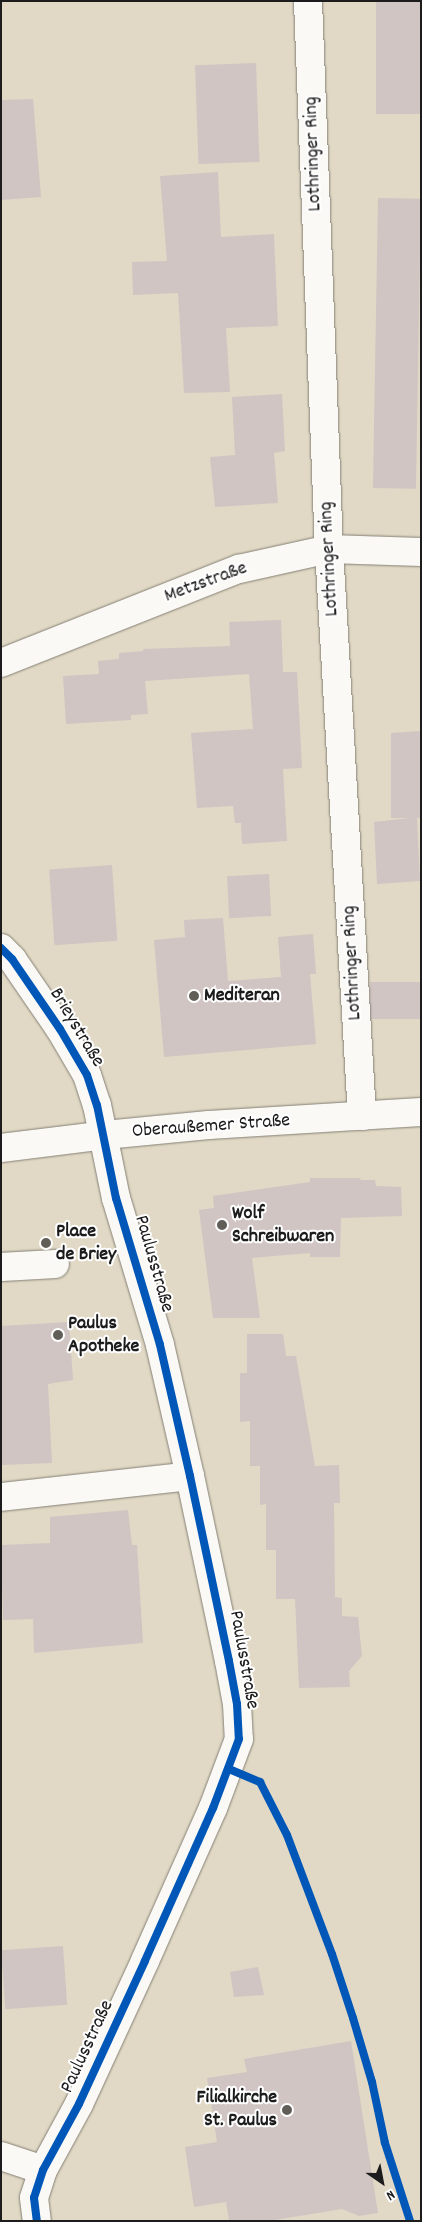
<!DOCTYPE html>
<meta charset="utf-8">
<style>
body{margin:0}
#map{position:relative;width:422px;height:2222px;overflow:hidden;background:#e1d9c5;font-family:Dekko,sans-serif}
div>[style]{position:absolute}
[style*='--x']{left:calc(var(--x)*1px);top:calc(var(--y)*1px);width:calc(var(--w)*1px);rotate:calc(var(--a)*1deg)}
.building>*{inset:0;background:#d0c5c3;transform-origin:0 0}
.roads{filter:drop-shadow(0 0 1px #858076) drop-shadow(0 0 1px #858076)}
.minor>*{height:28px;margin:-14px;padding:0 14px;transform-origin:14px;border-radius:14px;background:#faf9f6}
.major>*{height:28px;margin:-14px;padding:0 14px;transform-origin:14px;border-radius:14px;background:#faf9f6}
.cycleway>*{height:8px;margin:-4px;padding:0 4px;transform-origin:4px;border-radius:4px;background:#0057b8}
.dots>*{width:14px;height:14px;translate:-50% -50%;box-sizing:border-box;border:2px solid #fff;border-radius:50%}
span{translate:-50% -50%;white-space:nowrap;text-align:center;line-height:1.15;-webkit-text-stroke:4px #fff;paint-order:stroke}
.street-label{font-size:20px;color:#1c1c1c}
.poi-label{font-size:20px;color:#1c1c1c;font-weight:700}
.left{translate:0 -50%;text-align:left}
.right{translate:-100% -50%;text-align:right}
.frame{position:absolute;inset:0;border:2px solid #1c1c1c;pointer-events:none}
.north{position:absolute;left:357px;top:2157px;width:50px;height:50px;-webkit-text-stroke:4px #fff;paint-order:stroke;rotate:147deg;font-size:14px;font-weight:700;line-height:20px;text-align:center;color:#1c1c1c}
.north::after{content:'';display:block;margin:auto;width:18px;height:22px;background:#1c1c1c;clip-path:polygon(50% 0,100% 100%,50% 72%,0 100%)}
</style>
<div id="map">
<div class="building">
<i style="left:376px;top:1px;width:45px;height:113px"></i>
<i style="left:256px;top:63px;width:99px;height:61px;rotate:88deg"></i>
<i style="clip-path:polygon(33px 99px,41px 197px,1px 200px,1px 100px)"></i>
<i style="clip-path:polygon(218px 172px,221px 237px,274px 234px,278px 326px,226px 328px,230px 392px,184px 393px,178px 293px,133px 295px,132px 262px,167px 261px,160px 176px)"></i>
<i style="left:378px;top:198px;width:43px;height:290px;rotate:1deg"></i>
<i style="clip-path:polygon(282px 394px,285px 451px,274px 453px,278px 503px,215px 507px,210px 457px,235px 455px,232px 397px)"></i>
<i style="clip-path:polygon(281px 620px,283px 672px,297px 672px,302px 768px,283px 769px,287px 841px,242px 844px,241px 823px,235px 823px,233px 806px,197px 808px,191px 733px,253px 729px,249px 674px,145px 681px,148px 714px,131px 715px,131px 720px,66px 724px,63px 676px,99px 674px,98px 661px,119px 659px,119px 653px,143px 651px,143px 649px,230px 646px,229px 622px)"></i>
<i style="clip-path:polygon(421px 731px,421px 818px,417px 818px,420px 881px,377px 884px,374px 822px,410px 818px,391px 818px,391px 733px)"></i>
<i style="left:112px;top:865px;width:76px;height:63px;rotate:86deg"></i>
<i style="left:269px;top:874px;width:42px;height:42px;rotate:87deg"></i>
<i style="clip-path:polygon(223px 918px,228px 981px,281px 977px,278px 937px,313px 934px,316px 974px,310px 974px,316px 1044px,164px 1057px,154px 940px,185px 937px,184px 920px)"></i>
<i style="left:421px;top:982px;width:37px;height:51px;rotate:90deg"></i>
<i style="clip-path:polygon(310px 1178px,361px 1178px,360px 1180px,375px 1180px,376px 1186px,401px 1187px,402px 1216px,341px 1218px,340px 1257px,310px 1257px,310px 1253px,252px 1258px,260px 1318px,213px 1318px,199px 1210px,214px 1208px,213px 1196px,310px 1182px)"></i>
<i style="clip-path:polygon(69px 1322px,73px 1380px,48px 1384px,52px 1463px,1px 1465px,1px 1326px)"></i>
<i style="clip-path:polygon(247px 1334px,283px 1334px,286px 1356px,296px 1356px,315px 1466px,339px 1465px,340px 1503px,334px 1503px,335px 1597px,342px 1598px,342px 1616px,358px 1617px,362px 1656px,349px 1671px,350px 1687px,299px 1688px,295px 1599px,276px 1599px,276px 1550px,266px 1550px,266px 1504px,260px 1505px,260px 1466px,250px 1466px,250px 1421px,240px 1422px,240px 1373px,247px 1373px)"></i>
<i style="clip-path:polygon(128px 1510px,132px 1545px,137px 1545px,143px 1643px,34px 1653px,33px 1619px,3px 1620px,1px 1545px,50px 1543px,50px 1517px)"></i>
<i style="left:63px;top:1946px;width:59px;height:62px;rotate:86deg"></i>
<i style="clip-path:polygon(258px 1967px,264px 1995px,234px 1997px,230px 1972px)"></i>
<i style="clip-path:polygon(351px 2041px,378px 2213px,359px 2216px,342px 2209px,269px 2221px,229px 2221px,226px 2202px,194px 2207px,185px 2147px,217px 2142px,207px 2078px,247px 2072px,244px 2059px)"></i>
</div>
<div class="roads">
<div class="minor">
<i style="--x:308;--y:1;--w:548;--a:87.81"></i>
<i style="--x:329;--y:549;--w:568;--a:86.67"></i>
<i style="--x:1;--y:663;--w:256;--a:-21.6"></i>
<i style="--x:239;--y:569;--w:92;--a:-12.5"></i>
<i style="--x:329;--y:549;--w:92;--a:1.9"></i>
<i style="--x:1;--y:948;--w:16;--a:45"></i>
<i style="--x:12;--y:959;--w:85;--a:55.6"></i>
<i style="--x:60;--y:1029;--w:53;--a:59.6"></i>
<i style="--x:87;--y:1075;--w:32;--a:72"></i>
<i style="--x:97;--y:1105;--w:95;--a:78.5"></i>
<i style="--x:116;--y:1198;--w:153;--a:73.3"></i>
<i style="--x:160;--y:1345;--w:134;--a:77.1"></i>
<i style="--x:190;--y:1476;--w:189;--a:78.1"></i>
<i style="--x:229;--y:1661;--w:44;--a:79.5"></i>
<i style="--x:237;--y:1704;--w:35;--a:87"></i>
<i style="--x:239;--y:1739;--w:74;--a:110.6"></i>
<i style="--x:213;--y:1808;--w:167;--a:114"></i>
<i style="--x:145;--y:1961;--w:157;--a:114.8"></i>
<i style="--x:79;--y:2104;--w:75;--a:118.6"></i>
<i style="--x:43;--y:2170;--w:29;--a:108"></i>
<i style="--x:34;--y:2198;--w:23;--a:83"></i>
<i style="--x:1;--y:1267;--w:54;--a:-3.2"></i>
<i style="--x:1;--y:1497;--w:190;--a:-6.3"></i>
<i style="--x:1;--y:2156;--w:44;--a:18.4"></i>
</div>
<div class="major">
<i style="--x:1;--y:1148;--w:105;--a:-7.1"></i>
<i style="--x:105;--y:1135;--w:104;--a:-5.5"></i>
<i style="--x:209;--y:1125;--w:212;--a:-3.5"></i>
</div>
</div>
<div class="cycleway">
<i style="--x:1;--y:948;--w:16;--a:45"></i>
<i style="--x:12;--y:959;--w:85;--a:55.6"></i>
<i style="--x:60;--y:1029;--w:53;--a:59.6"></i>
<i style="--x:87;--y:1075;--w:32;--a:72"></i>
<i style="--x:97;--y:1105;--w:95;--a:78.5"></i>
<i style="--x:116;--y:1198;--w:153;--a:73.3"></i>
<i style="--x:160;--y:1345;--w:134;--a:77.1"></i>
<i style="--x:190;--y:1476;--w:189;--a:78.1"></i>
<i style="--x:229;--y:1661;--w:44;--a:79.5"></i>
<i style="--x:237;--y:1704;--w:35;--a:87"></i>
<i style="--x:239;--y:1739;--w:74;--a:110.6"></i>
<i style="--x:213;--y:1808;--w:167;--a:114"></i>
<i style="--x:145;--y:1961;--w:157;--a:114.8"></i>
<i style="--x:79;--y:2104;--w:75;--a:118.6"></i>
<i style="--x:43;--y:2170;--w:29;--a:108"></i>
<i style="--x:34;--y:2198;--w:23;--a:83"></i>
<i style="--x:229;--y:1769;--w:34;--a:23"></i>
<i style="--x:260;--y:1782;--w:59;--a:63"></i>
<i style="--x:287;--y:1835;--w:127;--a:69.3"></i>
<i style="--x:332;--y:1954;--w:67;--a:71.8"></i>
<i style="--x:353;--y:2018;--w:67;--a:73.5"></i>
<i style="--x:372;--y:2082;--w:62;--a:78"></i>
<i style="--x:385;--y:2143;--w:82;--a:72.2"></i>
</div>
<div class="dots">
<i style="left:194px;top:996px;background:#615e57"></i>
<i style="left:222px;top:1225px;background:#615e57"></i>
<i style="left:46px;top:1243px;background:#615e57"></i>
<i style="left:58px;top:1335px;background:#615e57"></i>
<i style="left:287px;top:2110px;background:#615e57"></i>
</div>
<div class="street-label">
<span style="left:314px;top:154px;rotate:-92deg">Lothringer Ring</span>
<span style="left:330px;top:559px;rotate:-93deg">Lothringer Ring</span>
<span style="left:206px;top:583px;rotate:-20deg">Metzstraße</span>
<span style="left:353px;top:963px;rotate:-93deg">Lothringer Ring</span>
<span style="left:76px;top:1028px;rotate:59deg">Brieystraße</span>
<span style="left:211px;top:1127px;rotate:-4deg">Oberaußemer Straße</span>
<span style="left:153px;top:1264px;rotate:74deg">Paulusstraße</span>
<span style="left:243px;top:1660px;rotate:80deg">Paulusstraße</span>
<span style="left:88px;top:2047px;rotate:-65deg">Paulusstraße</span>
</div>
<div class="poi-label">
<span class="left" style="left:204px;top:996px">Mediteran</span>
<span class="left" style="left:232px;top:1226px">Wolf<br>Schreibwaren</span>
<span class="left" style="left:56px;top:1244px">Place<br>de Briey</span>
<span class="left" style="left:68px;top:1336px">Paulus<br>Apotheke</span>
<span class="right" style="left:277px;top:2110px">Filialkirche<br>St. Paulus</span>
</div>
<div class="frame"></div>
<div class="north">N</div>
</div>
